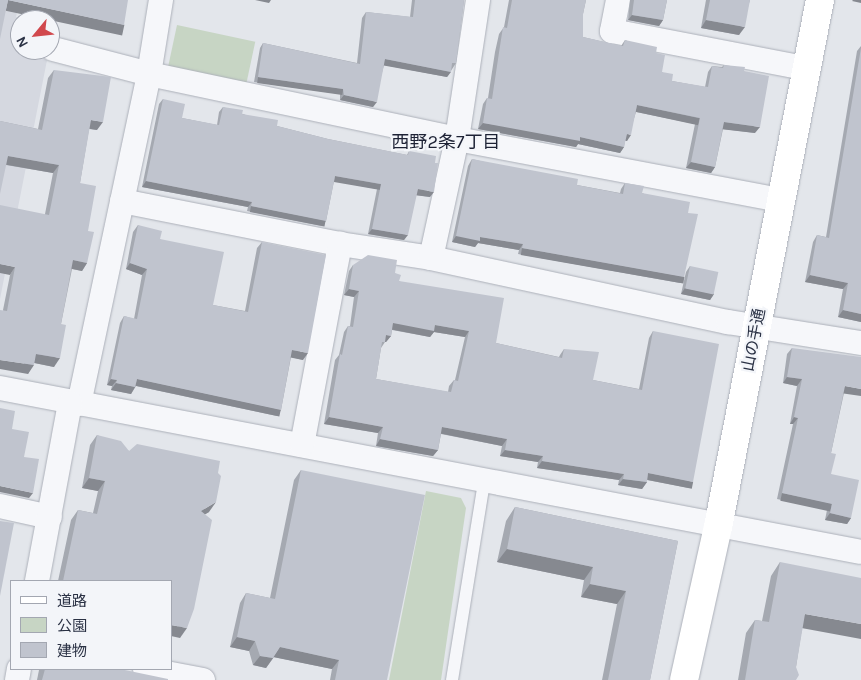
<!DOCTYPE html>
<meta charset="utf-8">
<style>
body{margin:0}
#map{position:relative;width:861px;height:680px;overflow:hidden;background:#e3e6eb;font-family:Karla,"Noto Sans JP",sans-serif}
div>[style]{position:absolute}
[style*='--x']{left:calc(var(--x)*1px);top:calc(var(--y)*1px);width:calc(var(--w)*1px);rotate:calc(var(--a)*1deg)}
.built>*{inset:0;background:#d5d8e0}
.green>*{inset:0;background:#c7d5c4;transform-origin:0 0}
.roads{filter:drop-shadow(0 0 1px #acb0b9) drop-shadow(0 0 1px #acb0b9)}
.lane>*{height:12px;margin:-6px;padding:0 6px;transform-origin:6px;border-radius:6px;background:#f6f7fa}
.street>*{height:24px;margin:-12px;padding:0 12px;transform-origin:12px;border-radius:12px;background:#f6f7fa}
.primary>*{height:28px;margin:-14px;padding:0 14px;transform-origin:14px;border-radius:14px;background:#fff}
.wall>*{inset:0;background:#a5a9b1}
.shaded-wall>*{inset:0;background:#868990;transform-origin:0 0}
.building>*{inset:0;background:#c0c4ce;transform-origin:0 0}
span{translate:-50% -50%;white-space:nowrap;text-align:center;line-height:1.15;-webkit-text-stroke:4.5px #f3f5f9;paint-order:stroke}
.street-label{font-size:16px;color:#2a3144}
.neighbourhood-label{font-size:18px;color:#1d2235}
.legend{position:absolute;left:10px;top:580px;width:162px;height:90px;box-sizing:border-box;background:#f3f5f9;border:1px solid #a3a7b1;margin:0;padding:6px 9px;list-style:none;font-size:15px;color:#2a3144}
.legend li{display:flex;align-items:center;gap:10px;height:25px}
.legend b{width:25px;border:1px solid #a3a7b1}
.north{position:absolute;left:10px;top:10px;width:50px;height:50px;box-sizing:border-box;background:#f3f5f9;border:1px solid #a3a7b1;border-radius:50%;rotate:242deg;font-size:14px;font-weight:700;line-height:20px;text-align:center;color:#2a3144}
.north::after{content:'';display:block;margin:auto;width:18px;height:22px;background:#d1484d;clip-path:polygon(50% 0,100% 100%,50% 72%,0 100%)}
</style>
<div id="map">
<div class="built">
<i style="clip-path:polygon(0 0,20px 0,16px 17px,34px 20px,20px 20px,20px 50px,49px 50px,0 299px)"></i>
</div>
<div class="green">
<i style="left:177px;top:25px;width:80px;height:43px;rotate:12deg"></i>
<i style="clip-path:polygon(426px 491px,461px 498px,466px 508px,441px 680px,389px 680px)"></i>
</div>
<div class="roads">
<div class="lane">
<i style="--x:452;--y:680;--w:201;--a:-80.8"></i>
</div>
<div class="street">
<i style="--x:618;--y:0;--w:32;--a:101"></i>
<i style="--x:612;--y:31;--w:197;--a:10.9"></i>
<i style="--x:53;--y:49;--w:99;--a:14.6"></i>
<i style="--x:149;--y:74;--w:315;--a:11.9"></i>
<i style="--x:457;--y:139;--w:330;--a:10.7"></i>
<i style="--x:122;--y:201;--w:222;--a:11.2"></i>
<i style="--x:340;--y:244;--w:92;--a:8.7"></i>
<i style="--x:431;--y:258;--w:304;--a:12.2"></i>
<i style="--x:728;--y:322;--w:135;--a:9"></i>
<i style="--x:431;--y:258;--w:122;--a:-77.7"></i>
<i style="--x:457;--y:139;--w:141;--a:-81.4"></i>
<i style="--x:0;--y:388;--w:876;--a:10.78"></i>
<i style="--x:79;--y:404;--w:337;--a:-78"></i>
<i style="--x:149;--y:74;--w:75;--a:-80.8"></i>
<i style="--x:302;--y:445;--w:205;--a:-79.3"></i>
<i style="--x:0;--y:506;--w:51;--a:12.4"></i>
<i style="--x:37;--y:581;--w:181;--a:-79.5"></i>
<i style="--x:145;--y:669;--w:59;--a:10.7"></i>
<i style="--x:17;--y:680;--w:11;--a:-80"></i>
</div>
<div class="primary">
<i style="--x:684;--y:680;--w:157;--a:-77.5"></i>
<i style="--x:718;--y:527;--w:537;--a:-79.05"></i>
</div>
</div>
<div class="wall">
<i style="clip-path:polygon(412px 0,464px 0,456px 63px,447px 77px,384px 65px,373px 107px,340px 100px,340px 94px,254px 82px,260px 48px,263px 43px,357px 63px,362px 18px,366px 12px,410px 17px)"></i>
<i style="clip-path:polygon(509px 0,586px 0,583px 14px,583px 37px,621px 46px,625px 40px,656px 53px,662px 72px,672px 81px,705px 87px,708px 72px,712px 66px,722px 67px,724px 65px,744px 71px,755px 133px,723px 129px,715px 167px,711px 173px,686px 168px,695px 124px,636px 112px,627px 141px,625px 140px,624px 147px,620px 153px,578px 144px,576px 147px,478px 129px,483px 104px,487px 98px,488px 98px,495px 52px,499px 34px,504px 27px)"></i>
<i style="clip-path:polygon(630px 0,667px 0,663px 20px,659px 26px,628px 20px)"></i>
<i style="clip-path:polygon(706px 0,750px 0,739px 35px,701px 28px)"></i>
<i style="clip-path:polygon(861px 46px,861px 322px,838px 317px,843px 289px,805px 282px,813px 242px,817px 235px,826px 237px,857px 51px)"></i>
<i style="clip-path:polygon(54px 70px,97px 130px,89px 129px,80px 183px,88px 231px,87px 263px,82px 271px,72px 269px,61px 324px,54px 367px,34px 363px,28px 374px,3px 310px,10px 275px,45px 214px,53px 173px,6px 165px,0 121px,38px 129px,48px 78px)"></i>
<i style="clip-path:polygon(163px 99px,182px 118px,217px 125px,219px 112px,223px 107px,277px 126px,328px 139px,407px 155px,409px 151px,430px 197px,416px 195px,404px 240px,368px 234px,377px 189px,334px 181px,326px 221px,322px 226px,247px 211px,248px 207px,142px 187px,159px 104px)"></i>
<i style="clip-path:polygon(472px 159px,577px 185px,620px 193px,621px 189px,625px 183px,642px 193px,688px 213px,684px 277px,680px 283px,518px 254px,519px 250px,478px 243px,475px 247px,452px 242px,468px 166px)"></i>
<i style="clip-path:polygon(138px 225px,160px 239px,213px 305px,245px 311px,257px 248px,262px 242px,303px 360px,291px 357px,281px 410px,277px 416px,136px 386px,131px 394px,111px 390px,112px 386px,107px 385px,120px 323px,124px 316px,134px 319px,142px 275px,126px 269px,133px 232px)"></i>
<i style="clip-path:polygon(evenodd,353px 265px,395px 273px,399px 281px,496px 343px,559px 357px,560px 355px,564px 349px,593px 380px,639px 389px,649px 338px,653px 331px,689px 488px,647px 480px,647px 482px,642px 489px,618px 485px,619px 480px,537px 468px,538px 462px,500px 456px,502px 446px,441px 434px,438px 450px,433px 456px,376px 446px,378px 433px,324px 424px,335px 360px,339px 355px,344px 332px,348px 326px,350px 326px,354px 297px,344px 295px,349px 271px,353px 265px,392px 330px,430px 337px,434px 332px,465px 337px,455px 380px,454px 380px,449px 386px,448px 392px,376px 379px,381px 348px,385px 342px,386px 342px,391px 336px,392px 330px)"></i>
<i style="clip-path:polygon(690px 266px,714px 294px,710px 300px,681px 294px,686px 272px)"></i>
<i style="clip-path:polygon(792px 348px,844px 393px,831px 453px,831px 474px,851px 518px,847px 524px,825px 520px,827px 510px,777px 499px,793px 424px,790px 424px,797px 386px,783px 383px,787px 354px)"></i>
<i style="clip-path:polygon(97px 435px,129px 451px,209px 512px,205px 514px,180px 638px,171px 581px,58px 581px,71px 520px,78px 510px,93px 513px,98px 491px,82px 488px,90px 445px)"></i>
<i style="clip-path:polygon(301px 470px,387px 680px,330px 680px,332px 669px,274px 657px,266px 668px,253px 665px,249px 651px,230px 647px,240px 603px,246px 593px,270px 598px,294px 480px)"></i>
<i style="clip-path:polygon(515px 507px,678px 541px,650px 680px,602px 680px,617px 604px,581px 597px,584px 580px,497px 562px,506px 521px)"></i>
<i style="clip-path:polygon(780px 562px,802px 628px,796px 667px,796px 680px,738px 680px,746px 633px,755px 620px,762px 621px,771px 576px)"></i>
<i style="clip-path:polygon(40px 669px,45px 669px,168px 680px,37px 680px,39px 670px)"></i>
</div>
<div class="shaded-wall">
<i style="left:8px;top:0;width:119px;height:11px;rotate:12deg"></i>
<i style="clip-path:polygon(255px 0,271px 0,269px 3px)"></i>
<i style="clip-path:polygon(853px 0,861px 0,861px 3px,852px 1px)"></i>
<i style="clip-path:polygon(632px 15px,663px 20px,659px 26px,628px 20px)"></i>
<i style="clip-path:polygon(706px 20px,745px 27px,739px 35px,701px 28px)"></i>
<i style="clip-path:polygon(385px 59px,451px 72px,447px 77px,381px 65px)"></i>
<i style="left:258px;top:77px;width:86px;height:6px;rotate:8deg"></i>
<i style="clip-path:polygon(344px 95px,377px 102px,373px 107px,340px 100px)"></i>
<i style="left:637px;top:105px;width:64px;height:7px;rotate:12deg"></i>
<i style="clip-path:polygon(91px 120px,103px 122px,97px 130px,85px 128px)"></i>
<i style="clip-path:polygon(724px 122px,760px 127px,755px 133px,720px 129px)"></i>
<i style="clip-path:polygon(483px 123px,580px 137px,624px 147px,620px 153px,578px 144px,576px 147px,478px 129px)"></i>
<i style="clip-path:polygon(627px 134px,631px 135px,627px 141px,622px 140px)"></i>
<i style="clip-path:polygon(8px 156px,59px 165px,53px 173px,2px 164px)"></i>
<i style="clip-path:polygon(691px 162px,715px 167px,711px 173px,686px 168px)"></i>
<i style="left:335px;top:176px;width:47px;height:6px;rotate:10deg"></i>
<i style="clip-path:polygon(146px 181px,252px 202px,248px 207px,142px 187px)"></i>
<i style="clip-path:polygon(418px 189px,434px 192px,430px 197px,414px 195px)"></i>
<i style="left:251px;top:206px;width:76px;height:6px;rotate:11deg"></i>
<i style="clip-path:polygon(372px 229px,408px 235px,404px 240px,368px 234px)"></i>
<i style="clip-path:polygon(456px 236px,480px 237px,523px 244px,519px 250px,478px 243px,475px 247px,452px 242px)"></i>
<i style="left:522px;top:248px;width:165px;height:7px;rotate:10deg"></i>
<i style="clip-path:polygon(73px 260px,87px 263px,82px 271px,68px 268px)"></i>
<i style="clip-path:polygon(130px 263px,147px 269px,142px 275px,126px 269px)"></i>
<i style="clip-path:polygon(0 264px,15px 267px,10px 275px,0 273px)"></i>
<i style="clip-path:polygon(810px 275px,848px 283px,843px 289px,805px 282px)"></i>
<i style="clip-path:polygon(685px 288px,714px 294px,710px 300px,681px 294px)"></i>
<i style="clip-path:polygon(349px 289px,359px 291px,354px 297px,344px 295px)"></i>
<i style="clip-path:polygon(843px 310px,861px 314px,861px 322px,838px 317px)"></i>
<i style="clip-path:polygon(393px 323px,435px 325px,469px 331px,465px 337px,434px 332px,430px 337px,389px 329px)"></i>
<i style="clip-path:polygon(386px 335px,391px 336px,386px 342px,382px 342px)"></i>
<i style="clip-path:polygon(292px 350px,308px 353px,303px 360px,288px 357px)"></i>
<i style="clip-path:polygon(36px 354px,60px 358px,54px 367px,30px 362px)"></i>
<i style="clip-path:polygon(0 360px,34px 365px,28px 374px,0 369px)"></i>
<i style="clip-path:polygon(787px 377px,802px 379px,797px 386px,783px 383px)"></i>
<i style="clip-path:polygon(111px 379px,117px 380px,112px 386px,107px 385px)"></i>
<i style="left:137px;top:379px;width:147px;height:7px;rotate:12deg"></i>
<i style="clip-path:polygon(116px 383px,135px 387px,131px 394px,111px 390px)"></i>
<i style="clip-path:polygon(845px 386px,861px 389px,861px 396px,840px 393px)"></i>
<i style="clip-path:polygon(329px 417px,383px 427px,378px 433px,324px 424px)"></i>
<i style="clip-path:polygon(794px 417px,798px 418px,793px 424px,790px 424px)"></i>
<i style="clip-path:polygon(442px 427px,507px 439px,502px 446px,438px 433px)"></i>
<i style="clip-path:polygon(380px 439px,438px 450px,433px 456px,376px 446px)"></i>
<i style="clip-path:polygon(505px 450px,543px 456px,538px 462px,500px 456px)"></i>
<i style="clip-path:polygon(542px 461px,624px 474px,619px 480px,537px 468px)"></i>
<i style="left:648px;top:473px;width:46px;height:7px;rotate:11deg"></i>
<i style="clip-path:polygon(89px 478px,105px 481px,98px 491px,82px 488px)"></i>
<i style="clip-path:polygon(623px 479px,647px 482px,642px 489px,618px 485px)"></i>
<i style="clip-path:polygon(0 486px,33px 493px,29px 498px,0 492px)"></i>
<i style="left:782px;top:493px;width:51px;height:8px;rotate:12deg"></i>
<i style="clip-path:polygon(216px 502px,209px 512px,194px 521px,201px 511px)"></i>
<i style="clip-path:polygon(830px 513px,851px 518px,847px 524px,825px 520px)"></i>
<i style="clip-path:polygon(507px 549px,593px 567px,584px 580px,497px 562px)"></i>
<i style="clip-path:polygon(590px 584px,626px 591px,617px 604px,581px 597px)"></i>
<i style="clip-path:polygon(805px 614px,861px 624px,861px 639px,796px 627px)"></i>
<i style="clip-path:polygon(171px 625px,187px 628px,180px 638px,171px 636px)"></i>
<i style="clip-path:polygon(237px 637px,255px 641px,249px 651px,230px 647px)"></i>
<i style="clip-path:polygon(280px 647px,339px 660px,332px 669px,273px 657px)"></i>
<i style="clip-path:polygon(260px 656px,273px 658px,266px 668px,253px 665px)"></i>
</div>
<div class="building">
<i style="clip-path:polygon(0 0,128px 0,124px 25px,8px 0,0 39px)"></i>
<i style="clip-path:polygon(415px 0,464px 0,456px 63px,452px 63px,451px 72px,385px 59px,377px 102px,344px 95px,343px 89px,258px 77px,263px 43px,360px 64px,366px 12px,413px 17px)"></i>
<i style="clip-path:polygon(512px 0,586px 0,583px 14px,583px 37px,623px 46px,625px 40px,657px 47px,656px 53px,665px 55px,662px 72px,673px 74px,672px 81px,708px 87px,712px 66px,723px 68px,724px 65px,745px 67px,744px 71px,769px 76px,760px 127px,724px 122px,715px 167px,691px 162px,700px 118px,637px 105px,631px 135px,627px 134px,624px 147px,580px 137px,580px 141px,483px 123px,487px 98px,492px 99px,500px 46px,503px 27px,507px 28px)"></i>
<i style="clip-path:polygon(634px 0,667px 0,663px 20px,632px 15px)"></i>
<i style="clip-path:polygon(710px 0,750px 0,745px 27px,706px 20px)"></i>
<i style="clip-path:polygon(861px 48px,861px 314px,843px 310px,848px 283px,810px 275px,817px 235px,829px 238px)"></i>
<i style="clip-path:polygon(54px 70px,111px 77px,103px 122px,91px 120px,80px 183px,96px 186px,88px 231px,94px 232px,87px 263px,73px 260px,61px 324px,66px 325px,60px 358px,36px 354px,34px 365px,0 360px,0 310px,7px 311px,15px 267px,0 264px,0 205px,49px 215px,59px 165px,8px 156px,0 194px,0 121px,42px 130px)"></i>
<i style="clip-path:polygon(163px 99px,185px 104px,182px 118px,219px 125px,223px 107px,243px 110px,242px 114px,278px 120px,277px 126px,328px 139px,408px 155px,409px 151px,436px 156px,435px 163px,438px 163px,434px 192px,418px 189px,408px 235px,372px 229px,381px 184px,335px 176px,326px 221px,251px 206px,252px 202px,146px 181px)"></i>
<i style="clip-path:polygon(472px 159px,578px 179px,577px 185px,623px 194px,625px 183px,644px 186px,642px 193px,690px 202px,688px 213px,698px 214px,684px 277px,522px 248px,523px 244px,480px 237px,480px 241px,456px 236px)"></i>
<i style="clip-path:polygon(138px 225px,162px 231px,160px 239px,224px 252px,213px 305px,248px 312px,262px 242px,326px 255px,308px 353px,292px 350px,281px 410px,137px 379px,135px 387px,116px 383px,117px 380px,111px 379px,124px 316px,137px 319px,147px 269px,130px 263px)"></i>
<i style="clip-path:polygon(evenodd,368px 255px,397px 260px,395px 273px,401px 275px,399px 281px,504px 298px,496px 343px,562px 358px,564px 349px,599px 352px,593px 380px,642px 390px,653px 331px,719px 344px,693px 482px,648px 473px,647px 482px,623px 479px,624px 474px,542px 461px,543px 456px,505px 450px,507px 439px,442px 427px,438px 450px,380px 439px,383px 427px,329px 417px,340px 354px,342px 355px,348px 326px,353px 327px,359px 291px,349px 289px,353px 265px,368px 255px,393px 323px,434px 331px,435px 325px,469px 331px,458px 381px,454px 380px,451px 392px,376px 379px,382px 342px,385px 342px,386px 335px,391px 336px,393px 323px)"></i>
<i style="left:690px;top:266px;width:29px;height:23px;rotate:12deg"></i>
<i style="clip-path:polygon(792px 348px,861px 357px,861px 389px,845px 386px,831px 453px,836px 454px,831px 474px,859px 480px,851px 518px,830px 513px,832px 504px,782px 493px,798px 418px,794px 417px,802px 379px,787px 377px)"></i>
<i style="clip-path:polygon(0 408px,15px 411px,12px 429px,29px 432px,24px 457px,39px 459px,33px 493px,0 486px)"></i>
<i style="clip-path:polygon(97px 435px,121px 441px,129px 451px,137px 444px,220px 461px,218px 473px,221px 476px,216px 502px,201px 511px,212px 520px,194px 609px,187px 628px,171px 625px,171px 581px,63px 581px,78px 510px,97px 514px,105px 481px,89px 478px)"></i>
<i style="clip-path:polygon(301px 470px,425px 495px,387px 680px,335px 680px,339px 660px,280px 647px,273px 658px,260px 656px,255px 641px,237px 637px,246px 593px,275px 599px)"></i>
<i style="clip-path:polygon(515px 507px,678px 541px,650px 680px,608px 680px,626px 591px,590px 584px,593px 567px,507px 549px)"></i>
<i style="clip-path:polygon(0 521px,14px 523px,0 596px)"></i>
<i style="clip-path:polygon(780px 562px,861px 578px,861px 624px,805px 614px,796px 667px,799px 675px,796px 680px,745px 680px,755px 620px,769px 622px)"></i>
<i style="clip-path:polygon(45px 669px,120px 669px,168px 679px,168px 680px,42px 680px)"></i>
</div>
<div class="street-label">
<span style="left:754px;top:340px;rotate:-79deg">山の手通</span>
</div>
<div class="neighbourhood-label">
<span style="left:446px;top:142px">西野2条7丁目</span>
</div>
<ul class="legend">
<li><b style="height:6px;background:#fff"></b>道路</li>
<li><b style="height:14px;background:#c7d5c4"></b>公園</li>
<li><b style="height:14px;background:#c0c4ce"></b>建物</li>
</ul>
<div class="north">N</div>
</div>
